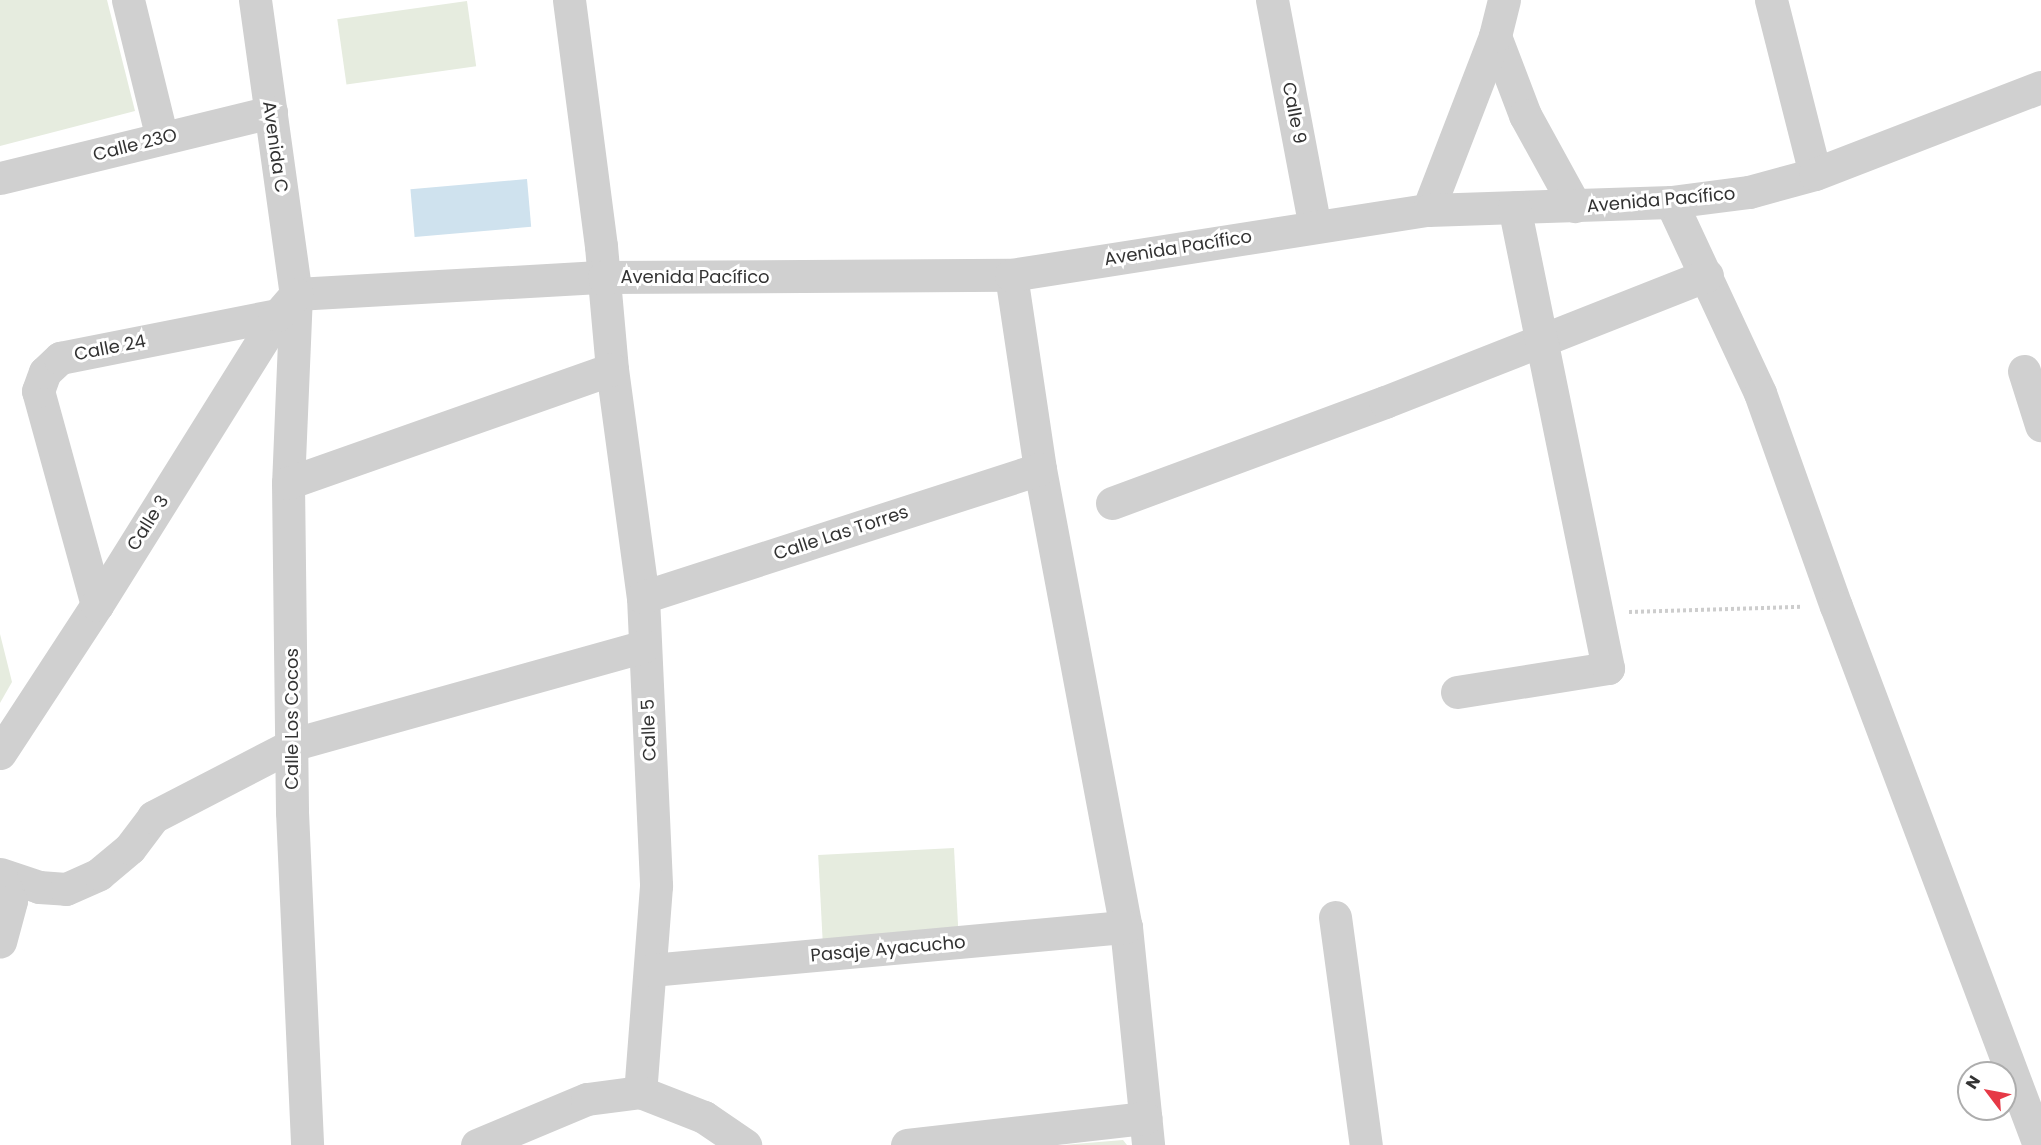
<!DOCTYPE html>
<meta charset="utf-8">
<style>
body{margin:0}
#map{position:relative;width:2041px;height:1145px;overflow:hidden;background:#fff;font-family:Poppins,sans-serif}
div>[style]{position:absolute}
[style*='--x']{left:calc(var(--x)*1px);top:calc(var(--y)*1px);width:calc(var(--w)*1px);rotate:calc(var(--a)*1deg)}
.green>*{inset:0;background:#e6ecdf;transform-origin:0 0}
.water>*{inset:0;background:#cfe2ee;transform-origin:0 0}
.path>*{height:4px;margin-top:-2px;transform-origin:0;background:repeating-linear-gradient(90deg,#cdcdcd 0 3px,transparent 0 6px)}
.minor>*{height:33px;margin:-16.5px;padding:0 16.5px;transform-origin:16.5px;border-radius:16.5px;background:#d0d0d0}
span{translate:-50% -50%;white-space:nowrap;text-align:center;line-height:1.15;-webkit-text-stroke:6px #fff;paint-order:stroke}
.street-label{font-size:18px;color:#333}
.north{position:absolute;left:1957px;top:1061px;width:60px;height:60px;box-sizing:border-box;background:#fff;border:2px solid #adadad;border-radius:50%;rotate:302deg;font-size:16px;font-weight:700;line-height:24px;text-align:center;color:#333}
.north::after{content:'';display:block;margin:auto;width:21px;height:27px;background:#e63946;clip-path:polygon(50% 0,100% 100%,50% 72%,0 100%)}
</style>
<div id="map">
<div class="green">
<i style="clip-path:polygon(0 0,107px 0,135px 111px,0 146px)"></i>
<i style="left:467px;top:1px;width:66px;height:131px;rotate:82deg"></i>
<i style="clip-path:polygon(0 634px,12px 682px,0 703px)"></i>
<i style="left:954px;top:848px;width:88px;height:136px;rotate:87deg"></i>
<i style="clip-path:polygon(1123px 1140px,1127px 1145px,1063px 1145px)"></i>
</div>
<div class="water">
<i style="left:527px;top:179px;width:48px;height:117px;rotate:85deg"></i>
</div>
<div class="path">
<i style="--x:1629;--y:612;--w:173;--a:-1.7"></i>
</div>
<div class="minor">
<i style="--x:128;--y:0;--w:142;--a:76.2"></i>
<i style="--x:255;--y:0;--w:297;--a:82.1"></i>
<i style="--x:296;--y:294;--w:189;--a:92.4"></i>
<i style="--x:288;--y:483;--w:329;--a:89.3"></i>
<i style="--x:292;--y:812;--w:333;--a:87.4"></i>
<i style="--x:569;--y:0;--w:248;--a:82.6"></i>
<i style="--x:601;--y:246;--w:123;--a:84.9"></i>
<i style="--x:612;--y:369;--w:230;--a:82.3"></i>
<i style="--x:643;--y:597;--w:289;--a:87.4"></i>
<i style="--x:656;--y:886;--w:207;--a:94.4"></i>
<i style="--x:1272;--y:0;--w:231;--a:79.3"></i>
<i style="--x:1771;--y:0;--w:179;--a:75.8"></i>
<i style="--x:1495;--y:36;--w:85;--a:69.2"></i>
<i style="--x:1525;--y:115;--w:104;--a:61.2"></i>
<i style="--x:0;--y:178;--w:279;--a:-13.7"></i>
<i style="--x:1671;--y:202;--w:211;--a:65"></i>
<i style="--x:1760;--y:393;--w:226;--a:70.4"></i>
<i style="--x:1836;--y:606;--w:576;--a:69.36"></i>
<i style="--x:1428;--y:210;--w:186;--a:-68.9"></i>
<i style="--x:1495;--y:36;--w:37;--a:-76"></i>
<i style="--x:1011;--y:275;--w:196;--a:81.5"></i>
<i style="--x:1040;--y:469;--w:466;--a:79.4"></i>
<i style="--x:1126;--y:927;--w:219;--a:84.2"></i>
<i style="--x:296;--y:294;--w:308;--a:-3.2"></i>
<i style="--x:604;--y:277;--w:407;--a:-0.3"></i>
<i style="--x:1011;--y:275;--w:422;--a:-8.9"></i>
<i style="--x:1428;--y:210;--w:243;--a:-1.9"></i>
<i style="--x:1671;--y:202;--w:79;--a:-7.3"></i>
<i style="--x:1749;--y:192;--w:68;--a:-15.3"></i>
<i style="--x:1815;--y:174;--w:242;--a:-21.1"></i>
<i style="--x:2024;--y:371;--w:57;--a:72.5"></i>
<i style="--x:288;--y:483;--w:343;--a:-19.4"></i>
<i style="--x:1112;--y:503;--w:291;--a:-20.3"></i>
<i style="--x:1385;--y:402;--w:346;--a:-21.5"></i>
<i style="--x:643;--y:597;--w:417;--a:-17.9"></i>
<i style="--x:97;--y:605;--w:222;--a:-105.4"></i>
<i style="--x:38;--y:391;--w:20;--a:-70"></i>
<i style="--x:45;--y:372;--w:21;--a:-43"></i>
<i style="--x:60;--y:358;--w:222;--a:-11.2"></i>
<i style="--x:1457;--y:692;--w:153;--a:-9"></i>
<i style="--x:1608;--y:668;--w:470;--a:-101.5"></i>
<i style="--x:0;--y:753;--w:177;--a:-56.8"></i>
<i style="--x:97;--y:605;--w:342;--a:-58"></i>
<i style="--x:278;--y:315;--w:28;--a:-49"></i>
<i style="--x:0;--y:874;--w:41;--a:18.4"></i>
<i style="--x:39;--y:887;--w:27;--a:4"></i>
<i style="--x:66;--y:889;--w:36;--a:-24"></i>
<i style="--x:99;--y:874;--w:40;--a:-40"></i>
<i style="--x:130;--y:848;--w:39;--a:-53"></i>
<i style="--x:153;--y:817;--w:159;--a:-27.4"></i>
<i style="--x:294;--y:744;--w:364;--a:-15.6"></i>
<i style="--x:0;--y:875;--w:28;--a:67"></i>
<i style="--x:11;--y:901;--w:42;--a:105"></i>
<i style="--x:1335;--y:917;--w:230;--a:82.3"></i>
<i style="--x:651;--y:970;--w:477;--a:-5.2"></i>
<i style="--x:477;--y:1145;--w:119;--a:-22.7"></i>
<i style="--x:587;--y:1099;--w:53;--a:-7.5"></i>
<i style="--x:640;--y:1092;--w:69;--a:21.3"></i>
<i style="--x:704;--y:1117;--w:50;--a:34.3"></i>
<i style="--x:907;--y:1145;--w:240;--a:-6.5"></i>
</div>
<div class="street-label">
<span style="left:1294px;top:113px;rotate:79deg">Calle 9</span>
<span style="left:135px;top:145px;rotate:-14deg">Calle 23O</span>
<span style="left:275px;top:147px;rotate:82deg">Avenida C</span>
<span style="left:1661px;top:200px;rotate:-5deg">Avenida Pacífico</span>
<span style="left:1178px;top:248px;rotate:-9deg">Avenida Pacífico</span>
<span style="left:695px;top:277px">Avenida Pacífico</span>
<span style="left:110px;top:348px;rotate:-11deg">Calle 24</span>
<span style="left:148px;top:523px;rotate:-58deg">Calle 3</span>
<span style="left:841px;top:533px;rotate:-18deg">Calle Las Torres</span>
<span style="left:292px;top:719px;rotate:-90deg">Calle Los Cocos</span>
<span style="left:649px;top:730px;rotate:-92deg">Calle 5</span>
<span style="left:888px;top:949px;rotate:-5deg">Pasaje Ayacucho</span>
</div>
<div class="north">N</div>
</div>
